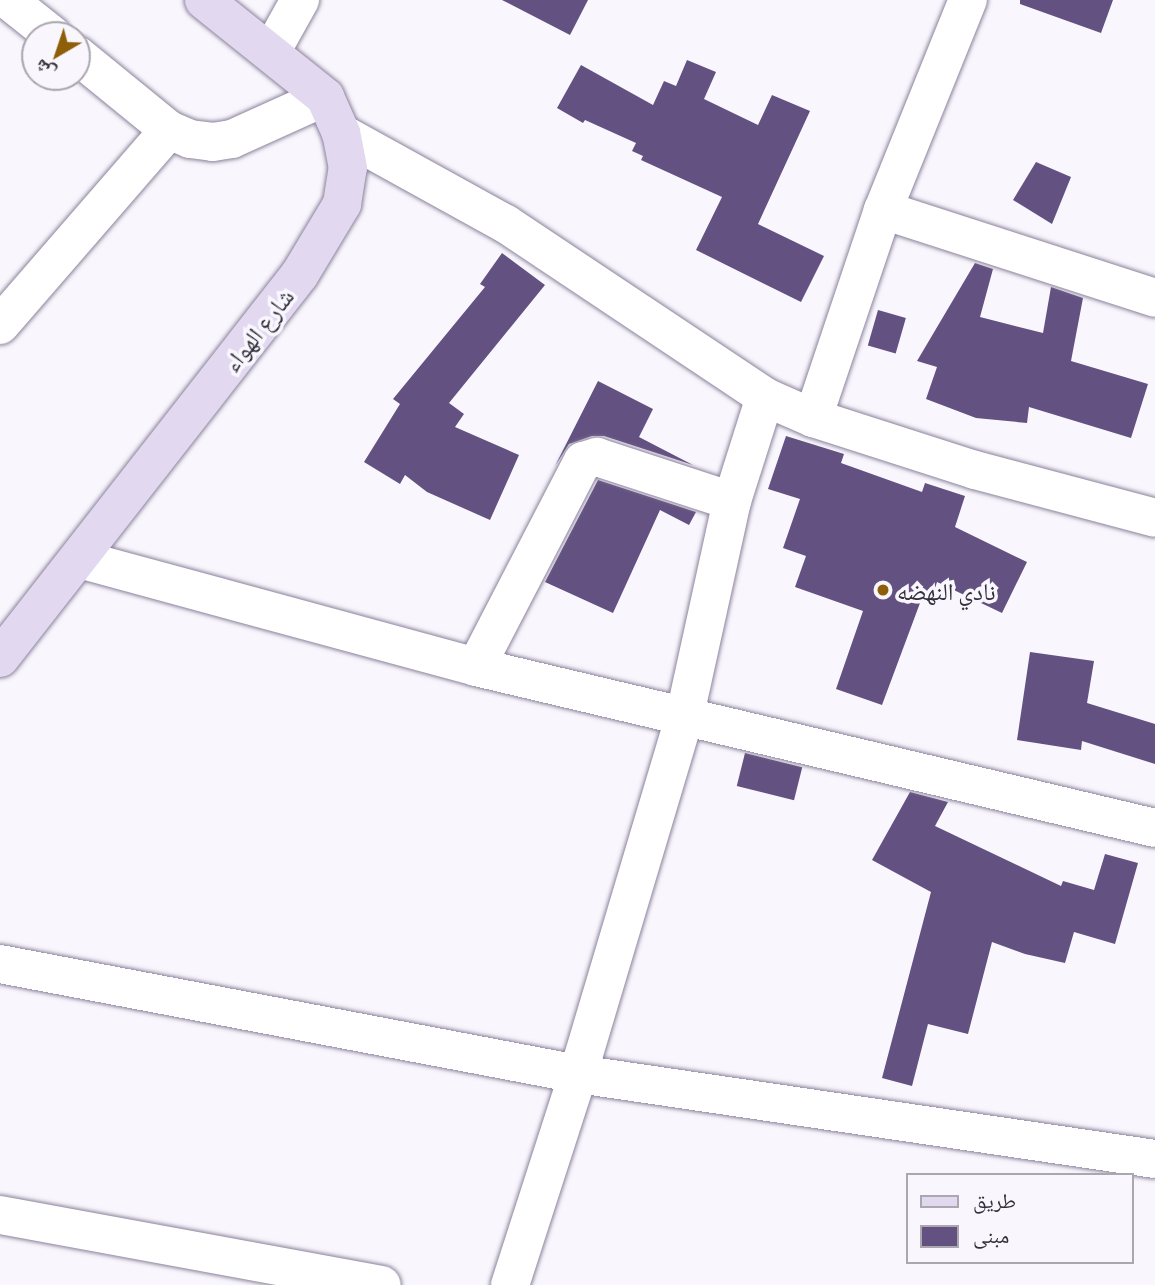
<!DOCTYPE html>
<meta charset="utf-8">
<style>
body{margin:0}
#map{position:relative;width:1155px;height:1285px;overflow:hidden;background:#f9f7fd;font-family:Literata,"Noto Naskh Arabic",serif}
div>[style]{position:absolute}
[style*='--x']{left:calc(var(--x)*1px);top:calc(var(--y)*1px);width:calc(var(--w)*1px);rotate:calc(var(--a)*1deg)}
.building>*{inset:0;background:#635181;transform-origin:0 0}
.roads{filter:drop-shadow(0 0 2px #8b829c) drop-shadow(0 0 2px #8b829c)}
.street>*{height:38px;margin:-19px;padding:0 19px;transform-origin:19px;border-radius:19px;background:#fff}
.secondary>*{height:38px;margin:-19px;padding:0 19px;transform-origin:19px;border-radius:19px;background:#e2d9f1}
.dots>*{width:19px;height:19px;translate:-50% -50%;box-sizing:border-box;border:4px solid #f9f7fd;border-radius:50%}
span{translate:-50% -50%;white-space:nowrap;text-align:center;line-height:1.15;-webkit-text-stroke:7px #f9f7fd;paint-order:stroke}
.street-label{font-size:24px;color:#33303b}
.poi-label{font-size:24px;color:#33303b}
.left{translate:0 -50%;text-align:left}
.legend{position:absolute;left:906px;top:1173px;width:228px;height:91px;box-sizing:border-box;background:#f9f7fd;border:2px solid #aaa7af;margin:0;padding:9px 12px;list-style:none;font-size:21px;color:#33303b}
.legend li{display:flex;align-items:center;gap:14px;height:35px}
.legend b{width:35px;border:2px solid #aaa7af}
.north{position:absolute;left:21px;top:21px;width:70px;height:70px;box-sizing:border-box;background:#f9f7fd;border:2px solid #aaa7af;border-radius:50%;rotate:219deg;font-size:19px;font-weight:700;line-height:28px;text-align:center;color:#33303b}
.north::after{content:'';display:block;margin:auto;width:24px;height:32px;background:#8e5e08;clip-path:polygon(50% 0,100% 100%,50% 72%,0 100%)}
</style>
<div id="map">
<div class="building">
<i style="clip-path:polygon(502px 0,588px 0,570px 35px)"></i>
<i style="clip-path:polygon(1020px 0,1113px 0,1101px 33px,1020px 4px)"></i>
<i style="clip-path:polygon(687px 60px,716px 72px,704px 99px,758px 125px,772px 95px,810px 111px,758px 224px,824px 256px,801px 302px,696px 250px,722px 197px,641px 160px,643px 156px,632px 151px,636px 143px,585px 120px,583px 123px,557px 108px,581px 65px,653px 105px,664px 81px,676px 86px)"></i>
<i style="clip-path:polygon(1036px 162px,1071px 177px,1052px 224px,1013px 200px)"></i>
<i style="clip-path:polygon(502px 253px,545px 285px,449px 403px,464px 414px,455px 427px,519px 455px,490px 520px,427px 492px,405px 475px,400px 484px,364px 462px,400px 404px,393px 399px,485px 287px,480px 284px)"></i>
<i style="clip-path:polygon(975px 263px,993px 269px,980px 317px,1043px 333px,1051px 287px,1083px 298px,1071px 361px,1148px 384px,1131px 438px,1029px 407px,1027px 423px,976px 418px,926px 399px,937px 367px,917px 361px)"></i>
<i style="left:878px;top:310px;width:29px;height:37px;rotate:16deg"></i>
<i style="clip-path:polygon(598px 381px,653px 409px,639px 437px,693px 465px,604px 436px,592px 436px,569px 444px,555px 466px)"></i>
<i style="clip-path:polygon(786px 436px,844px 454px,841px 463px,922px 492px,925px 483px,965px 496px,955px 527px,1027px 562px,1002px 613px,937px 582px,932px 598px,923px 595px,882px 705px,836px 689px,863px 611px,795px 587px,806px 556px,783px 548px,800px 499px,768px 489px)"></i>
<i style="clip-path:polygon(598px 480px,696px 512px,689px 525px,660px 510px,613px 613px,545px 582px)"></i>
<i style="clip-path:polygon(1030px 652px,1094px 661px,1087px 703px,1155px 724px,1155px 764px,1082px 741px,1081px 750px,1017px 740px)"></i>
<i style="left:745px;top:753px;width:59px;height:34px;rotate:14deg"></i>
<i style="clip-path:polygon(910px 792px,948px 802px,935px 826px,1061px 886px,1063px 881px,1094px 890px,1105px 854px,1138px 863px,1115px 944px,1074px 932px,1065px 963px,1025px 954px,992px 942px,968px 1034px,928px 1024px,912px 1086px,882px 1078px,931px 892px,872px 860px)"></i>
</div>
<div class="roads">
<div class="street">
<i style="--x:8;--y:0;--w:56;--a:38.5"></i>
<i style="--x:271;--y:52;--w:60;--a:-60.9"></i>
<i style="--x:77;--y:55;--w:119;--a:39.2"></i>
<i style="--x:169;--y:130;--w:23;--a:23"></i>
<i style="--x:190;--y:139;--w:23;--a:7"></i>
<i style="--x:213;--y:142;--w:19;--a:-9"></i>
<i style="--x:232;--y:139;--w:102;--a:-24.3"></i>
<i style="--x:341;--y:133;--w:188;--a:28.9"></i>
<i style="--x:506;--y:224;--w:311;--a:33.7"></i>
<i style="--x:765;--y:397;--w:52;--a:23.6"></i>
<i style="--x:813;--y:418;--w:170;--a:17.8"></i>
<i style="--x:975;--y:470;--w:186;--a:14.9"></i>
<i style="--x:883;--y:210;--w:286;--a:17.9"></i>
<i style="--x:0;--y:325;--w:258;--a:-49.1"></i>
<i style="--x:813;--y:418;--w:219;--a:-71.4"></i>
<i style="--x:883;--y:210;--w:227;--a:-68"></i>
<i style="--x:79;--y:559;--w:411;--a:15.2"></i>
<i style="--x:476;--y:667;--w:698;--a:13.34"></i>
<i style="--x:476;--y:667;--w:232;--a:-62.6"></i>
<i style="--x:583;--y:461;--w:15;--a:-16"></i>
<i style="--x:597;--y:457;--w:142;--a:18.1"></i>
<i style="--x:0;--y:964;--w:588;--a:10.78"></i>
<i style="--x:578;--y:1074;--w:583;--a:8.38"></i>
<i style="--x:0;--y:1215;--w:388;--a:10.4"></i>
<i style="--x:510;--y:1285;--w:222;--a:-72.1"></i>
<i style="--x:578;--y:1074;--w:370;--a:-73.4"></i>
<i style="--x:684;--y:719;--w:223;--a:-77.6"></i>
<i style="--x:732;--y:501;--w:109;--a:-72.4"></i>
</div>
<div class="secondary">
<i style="--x:0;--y:658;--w:487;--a:-52"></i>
<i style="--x:300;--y:274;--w:82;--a:-59"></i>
<i style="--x:342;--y:204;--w:36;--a:-81"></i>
<i style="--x:348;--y:168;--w:36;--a:-101"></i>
<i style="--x:341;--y:133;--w:39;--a:-114"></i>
<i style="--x:325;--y:97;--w:155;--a:-141.3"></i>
</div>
</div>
<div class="dots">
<i style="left:883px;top:590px;background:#8e5e08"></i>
</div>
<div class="street-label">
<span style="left:257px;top:329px;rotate:-52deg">شارع الهواء</span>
</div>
<div class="poi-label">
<span class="left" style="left:897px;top:590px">نادي النهضه</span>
</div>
<ul class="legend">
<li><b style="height:9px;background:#e2d9f1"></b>طريق</li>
<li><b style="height:19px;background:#635181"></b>مبنى</li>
</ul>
<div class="north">ش</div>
</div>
